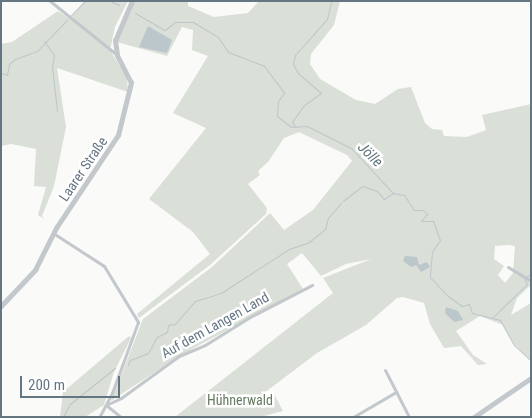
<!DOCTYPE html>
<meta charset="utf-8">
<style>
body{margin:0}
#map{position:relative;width:532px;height:418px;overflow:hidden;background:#fafaf8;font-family:"Roboto Condensed",sans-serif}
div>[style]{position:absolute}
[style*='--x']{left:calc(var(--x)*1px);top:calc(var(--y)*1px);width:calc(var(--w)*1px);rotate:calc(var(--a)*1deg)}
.green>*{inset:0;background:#dadfd7}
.water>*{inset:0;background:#bbc7cb}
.stream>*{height:1px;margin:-0.5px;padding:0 0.5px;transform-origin:0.5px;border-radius:0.5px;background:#bbc7cb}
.minor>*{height:3px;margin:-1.5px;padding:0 1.5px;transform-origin:1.5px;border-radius:1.5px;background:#c3c8cc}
.tertiary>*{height:4.5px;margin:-2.25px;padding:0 2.25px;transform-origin:2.25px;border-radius:2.25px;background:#c3c8cc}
span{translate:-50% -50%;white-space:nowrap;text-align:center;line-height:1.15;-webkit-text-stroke:5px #fff;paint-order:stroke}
.street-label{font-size:14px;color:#657683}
.park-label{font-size:14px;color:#687a64}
.water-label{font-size:15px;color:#60757c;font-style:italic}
.frame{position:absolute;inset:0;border:2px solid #657683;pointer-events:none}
.scale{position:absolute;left:20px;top:376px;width:100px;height:22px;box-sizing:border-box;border:2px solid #657683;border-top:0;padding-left:6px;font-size:15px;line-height:18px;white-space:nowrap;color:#657683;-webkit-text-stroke:4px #fff;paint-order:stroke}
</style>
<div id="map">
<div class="green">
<i style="clip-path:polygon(85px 1px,128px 1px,115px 27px,110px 50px,127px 78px,128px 92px,57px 68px,66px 127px,54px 186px,42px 216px,44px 219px,38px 215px,46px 187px,34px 186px,36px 149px,11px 144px,1px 146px,1px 44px,12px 42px,58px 11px,92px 34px,71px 16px)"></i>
<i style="clip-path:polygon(evenodd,134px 1px,188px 1px,188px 6px,214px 17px,248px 13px,259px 1px,340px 1px,334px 25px,311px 54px,310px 64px,320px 79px,356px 100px,375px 104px,398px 89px,411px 87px,425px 123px,432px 129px,442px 130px,444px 136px,467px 137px,486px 130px,482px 115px,531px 104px,531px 285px,517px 298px,511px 315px,531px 303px,531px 361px,514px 344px,503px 325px,480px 316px,456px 331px,473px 355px,487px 364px,478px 365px,461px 346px,444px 348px,430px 324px,424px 303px,403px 297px,397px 298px,366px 325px,317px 353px,264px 393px,261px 400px,273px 392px,283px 411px,260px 417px,175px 417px,333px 293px,323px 278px,371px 259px,346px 264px,321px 276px,302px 253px,287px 264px,303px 289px,179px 356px,111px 401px,143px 319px,212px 267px,270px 213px,284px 230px,313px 210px,352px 161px,347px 155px,299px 132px,284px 138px,268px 162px,258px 171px,260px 175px,248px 184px,267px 208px,266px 214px,210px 265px,139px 318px,137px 314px,210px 254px,193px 232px,149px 199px,206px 128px,173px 113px,208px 56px,192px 50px,193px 30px,182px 27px,167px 56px,117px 42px,134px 1px,508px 245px,515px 246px,513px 273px,505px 283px,498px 275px,504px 266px,494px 259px,495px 246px,508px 245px)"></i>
<i style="clip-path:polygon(129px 336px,131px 338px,114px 372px,104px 405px,85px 417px,60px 417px,63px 392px)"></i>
</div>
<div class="water">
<i style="clip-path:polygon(148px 26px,172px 40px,167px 53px,139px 47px)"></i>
<i style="clip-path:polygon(405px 256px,417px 257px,419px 265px,427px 262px,430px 267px,421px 272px,416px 265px,411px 267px,403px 261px)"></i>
<i style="clip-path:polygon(446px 307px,458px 311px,463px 320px,454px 322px,445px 313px)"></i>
</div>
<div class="stream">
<i style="--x:110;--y:1;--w:10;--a:24"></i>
<i style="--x:135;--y:13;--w:34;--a:30"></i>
<i style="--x:165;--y:30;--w:13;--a:-39"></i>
<i style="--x:175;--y:22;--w:18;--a:0"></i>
<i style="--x:193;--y:22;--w:29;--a:31"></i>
<i style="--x:218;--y:37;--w:18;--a:56"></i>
<i style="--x:228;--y:52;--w:39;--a:21"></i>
<i style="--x:264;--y:66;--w:34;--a:53"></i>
<i style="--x:284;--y:93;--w:10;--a:127"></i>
<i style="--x:278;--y:101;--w:15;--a:94"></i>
<i style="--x:277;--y:116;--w:18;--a:38"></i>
<i style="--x:291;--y:127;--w:16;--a:-4"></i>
<i style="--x:307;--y:126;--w:49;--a:26.6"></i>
<i style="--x:351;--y:148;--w:62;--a:47"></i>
<i style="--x:393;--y:193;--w:11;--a:10"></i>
<i style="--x:404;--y:195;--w:18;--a:56"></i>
<i style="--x:414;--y:210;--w:9;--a:0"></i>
<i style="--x:423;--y:210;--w:6;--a:45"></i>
<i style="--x:427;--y:214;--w:9;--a:131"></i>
<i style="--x:421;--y:221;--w:12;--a:0"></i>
<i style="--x:433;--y:221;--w:20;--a:70"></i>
<i style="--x:440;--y:240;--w:14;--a:124"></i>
<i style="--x:432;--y:252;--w:25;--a:95"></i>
<i style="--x:430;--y:277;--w:26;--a:47"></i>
<i style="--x:448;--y:296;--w:17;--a:36"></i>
<i style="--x:462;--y:306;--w:7;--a:-16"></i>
<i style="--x:469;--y:304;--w:9;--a:72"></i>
<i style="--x:472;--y:313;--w:29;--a:14"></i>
<i style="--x:500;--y:320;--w:29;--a:61"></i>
<i style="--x:514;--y:345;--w:23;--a:43"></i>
<i style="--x:71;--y:15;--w:20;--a:-45"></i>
<i style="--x:44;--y:41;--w:17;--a:54"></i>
<i style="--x:54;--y:55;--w:11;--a:100"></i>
<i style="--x:52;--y:66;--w:45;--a:83.7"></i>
<i style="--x:1;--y:73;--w:6;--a:18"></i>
<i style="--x:7;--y:75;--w:11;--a:-80"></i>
<i style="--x:9;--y:64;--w:8;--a:-40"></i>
<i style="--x:15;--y:59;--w:23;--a:-20"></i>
<i style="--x:37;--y:51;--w:43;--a:-45.9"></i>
<i style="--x:296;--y:127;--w:6;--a:-129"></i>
<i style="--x:292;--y:122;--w:19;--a:-55"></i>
<i style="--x:303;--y:106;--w:22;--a:-36"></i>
<i style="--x:321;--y:93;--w:30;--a:-139"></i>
<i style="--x:298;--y:73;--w:10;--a:-119"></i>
<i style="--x:293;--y:64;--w:9;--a:-77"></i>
<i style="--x:295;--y:55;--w:48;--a:-48.4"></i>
<i style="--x:327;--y:19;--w:18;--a:-77"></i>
<i style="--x:343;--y:201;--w:24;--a:-38"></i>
<i style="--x:362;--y:186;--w:16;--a:18"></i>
<i style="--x:377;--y:191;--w:11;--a:49"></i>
<i style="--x:384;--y:199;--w:11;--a:-34"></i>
<i style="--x:527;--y:276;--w:4;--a:-27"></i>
<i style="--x:493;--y:317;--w:47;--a:-44.1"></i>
<i style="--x:527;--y:284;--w:7;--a:-117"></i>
<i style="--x:128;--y:365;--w:5;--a:-68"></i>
<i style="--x:130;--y:360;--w:19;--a:-21"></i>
<i style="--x:148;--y:353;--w:18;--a:-61"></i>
<i style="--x:157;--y:337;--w:11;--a:-27"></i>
<i style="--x:167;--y:332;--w:7;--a:-82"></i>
<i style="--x:168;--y:325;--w:7;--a:-8"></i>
<i style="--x:175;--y:324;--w:30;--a:-49"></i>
<i style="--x:195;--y:301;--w:27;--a:-17"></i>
<i style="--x:221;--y:293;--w:81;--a:-32.9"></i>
<i style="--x:289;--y:249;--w:21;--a:-19"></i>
<i style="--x:309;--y:242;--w:21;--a:-39"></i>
<i style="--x:325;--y:229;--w:11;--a:-75"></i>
<i style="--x:328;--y:218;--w:20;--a:-49"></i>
<i style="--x:63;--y:417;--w:15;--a:-62"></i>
<i style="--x:70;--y:404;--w:58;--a:-38.7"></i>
</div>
<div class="minor">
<i style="--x:50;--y:1;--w:85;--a:38.8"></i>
<i style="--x:53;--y:233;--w:61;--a:32.9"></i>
<i style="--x:104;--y:266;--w:66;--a:58.7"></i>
<i style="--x:138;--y:322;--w:76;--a:110.1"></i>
<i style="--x:112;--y:393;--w:27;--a:118"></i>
<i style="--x:508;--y:267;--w:27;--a:31"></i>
<i style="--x:385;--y:370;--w:53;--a:62.9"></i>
<i style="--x:106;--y:405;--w:17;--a:-25"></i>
<i style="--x:121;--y:398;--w:72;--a:-35.9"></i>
<i style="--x:179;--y:356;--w:28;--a:-23"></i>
<i style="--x:205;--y:345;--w:53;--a:-31.9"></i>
<i style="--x:250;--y:317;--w:70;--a:-27.3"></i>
<i style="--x:106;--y:405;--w:19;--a:39"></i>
<i style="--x:353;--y:417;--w:50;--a:-30.2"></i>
</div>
<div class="tertiary">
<i style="--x:1;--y:306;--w:50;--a:-46.6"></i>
<i style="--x:35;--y:270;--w:47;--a:-63.4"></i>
<i style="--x:56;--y:228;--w:112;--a:-56.3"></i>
<i style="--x:118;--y:135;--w:54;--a:-76"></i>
<i style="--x:131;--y:83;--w:31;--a:-117"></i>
<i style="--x:117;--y:55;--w:14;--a:-98"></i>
<i style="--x:115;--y:41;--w:43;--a:-67"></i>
<i style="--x:474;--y:417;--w:69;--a:-34.4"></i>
</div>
<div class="street-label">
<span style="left:83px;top:169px;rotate:-56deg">Laarer Straße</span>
<span style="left:215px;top:325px;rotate:-29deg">Auf dem Langen Land</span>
</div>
<div class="park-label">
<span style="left:240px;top:400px">Hühnerwald</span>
</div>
<div class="water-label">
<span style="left:370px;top:155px;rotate:45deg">Jölle</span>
</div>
<div class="frame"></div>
<div class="scale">200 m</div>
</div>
